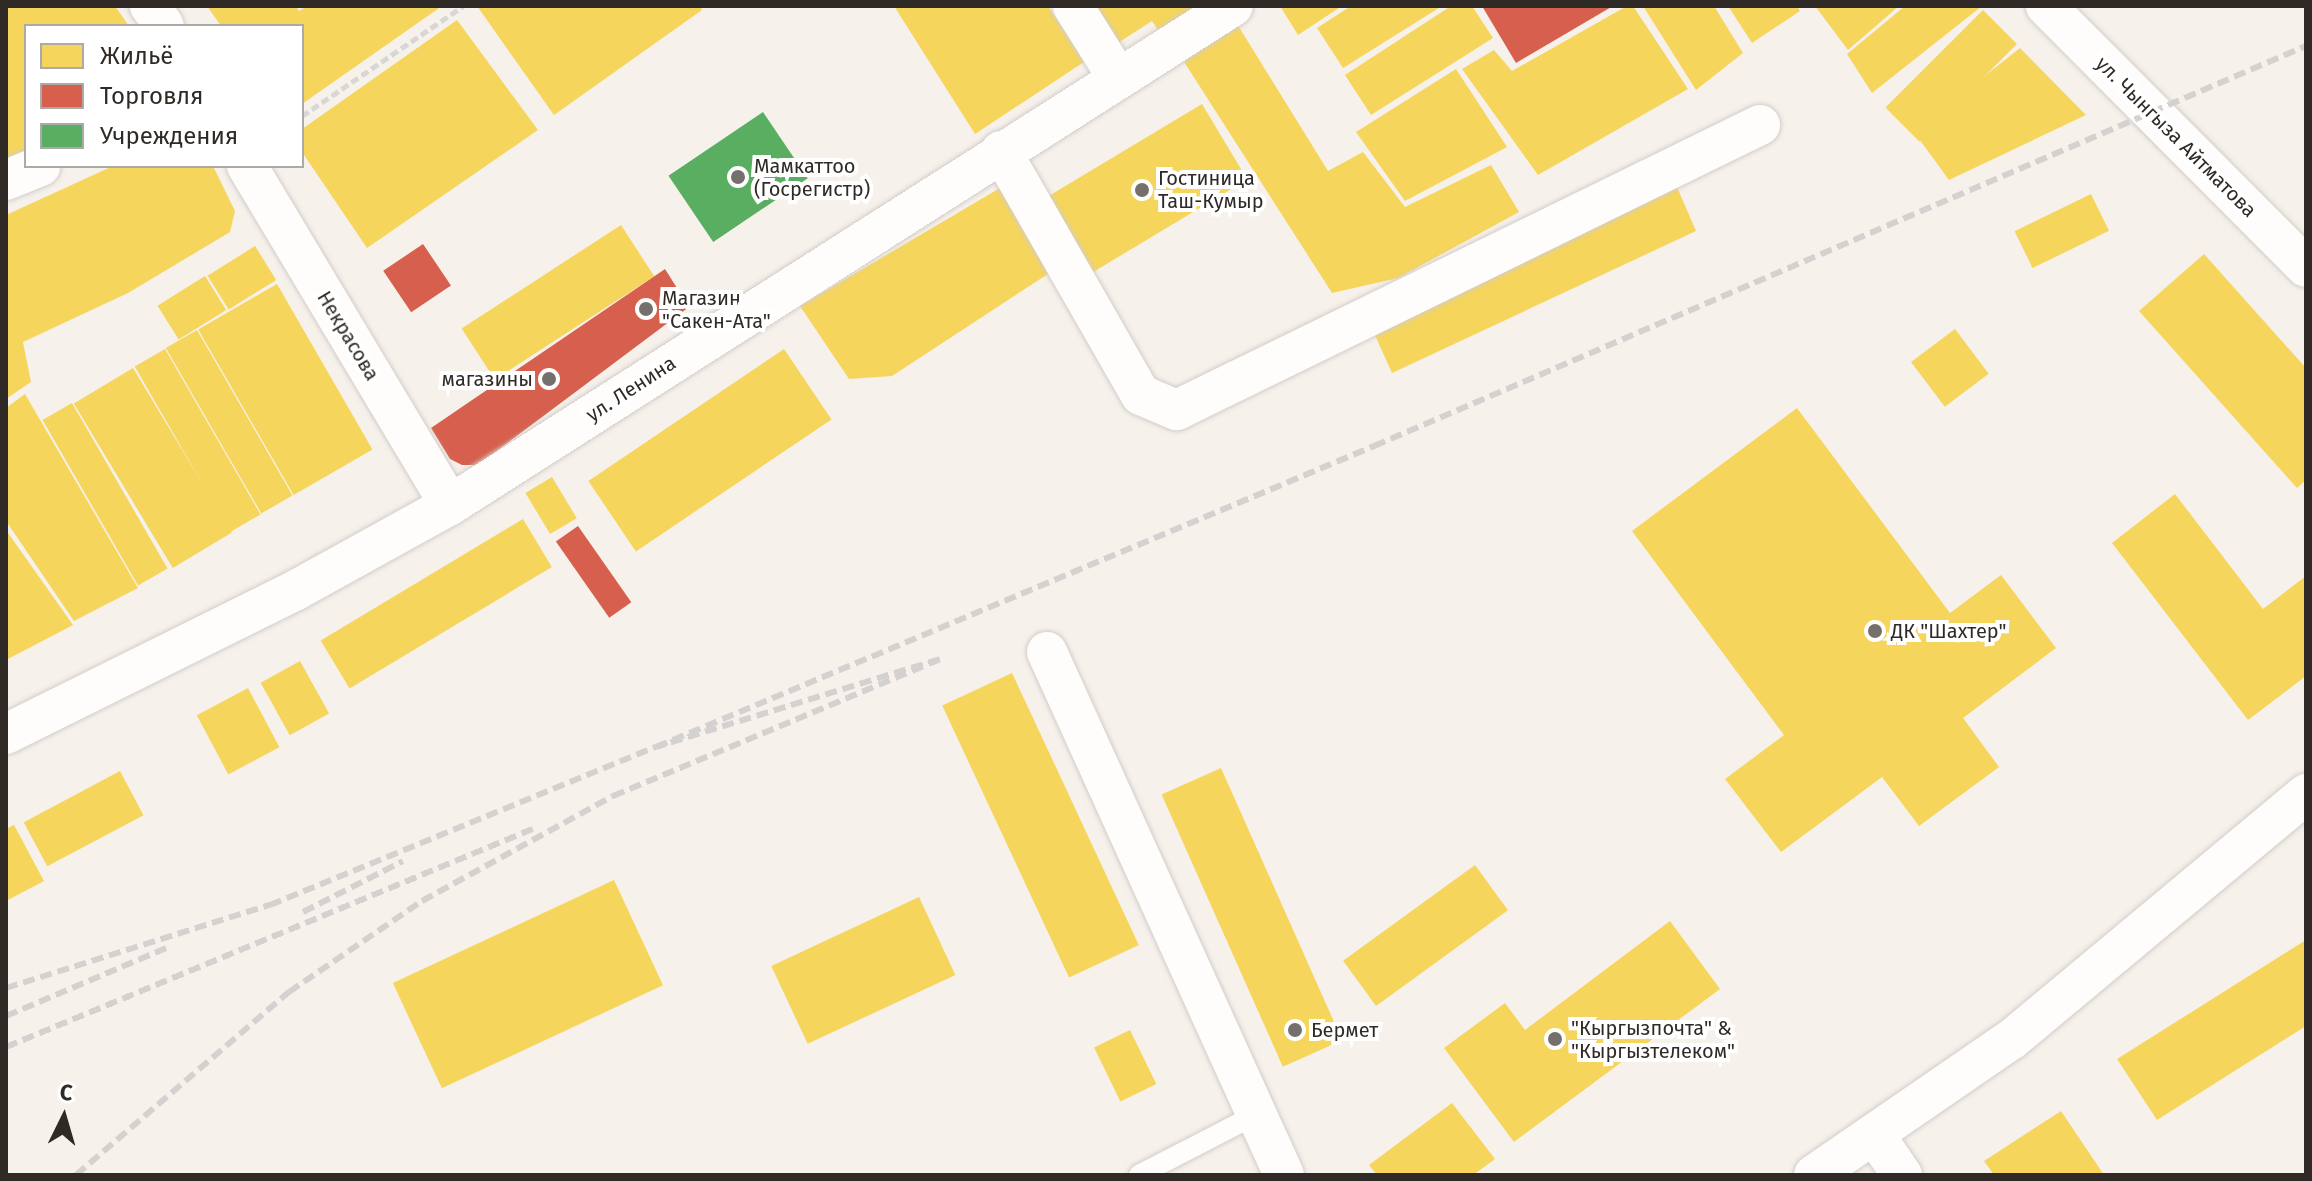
<!DOCTYPE html>
<meta charset="utf-8">
<style>
body{margin:0}
#map{position:relative;width:2312px;height:1181px;overflow:hidden;background:#f7f1eb;font-family:"Fira Sans",sans-serif}
div>[style]{position:absolute}
[style*='--x']{left:calc(var(--x)*1px);top:calc(var(--y)*1px);width:calc(var(--w)*1px);rotate:calc(var(--a)*1deg)}
.homes>*{inset:0;background:#f6d55c;transform-origin:0 0}
.shops>*{inset:0;background:#d6604d;transform-origin:0 0}
.public>*{inset:0;background:#5aae61;transform-origin:0 0}
.path>*{height:5px;margin-top:-2.5px;transform-origin:0;background:repeating-linear-gradient(90deg,#d8d7d5 0 8px,transparent 0 12px)}
.roads{filter:drop-shadow(0 0 2px #d2cdc9) drop-shadow(0 0 2px #d2cdc9)}
.lane>*{height:20px;margin:-10px;padding:0 10px;transform-origin:10px;border-radius:10px;background:#fefdfc}
.street>*{height:40px;margin:-20px;padding:0 20px;transform-origin:20px;border-radius:20px;background:#fefdfc}
.rail>*{height:6px;margin-top:-3px;transform-origin:0;background:repeating-linear-gradient(90deg,#d3d2d0 0 12px,transparent 0 18px)}
.dots>*{width:22px;height:22px;translate:-50% -50%;box-sizing:border-box;border:4px solid #fff;border-radius:50%}
span{translate:-50% -50%;white-space:nowrap;text-align:center;line-height:1.15;-webkit-text-stroke:8px #fff;paint-order:stroke}
.street-label{font-size:20px;color:#2f2a26}
.poi-label{font-size:20px;color:#2f2a26}
.left{translate:0 -50%;text-align:left}
.right{translate:-100% -50%;text-align:right}
.frame{position:absolute;inset:0;border:8px solid #2f2a26;pointer-events:none}
.legend{position:absolute;left:24px;top:24px;width:280px;height:144px;box-sizing:border-box;background:#fff;border:2px solid #acaaa8;margin:0;padding:10px 14px;list-style:none;font-size:24px;color:#2f2a26}
.legend li{display:flex;align-items:center;gap:16px;height:40px}
.legend b{width:40px;border:2px solid #acaaa8}
.north{position:absolute;left:24px;top:1077px;width:80px;height:80px;-webkit-text-stroke:6px #fff;paint-order:stroke;rotate:5deg;font-size:22px;font-weight:700;line-height:32px;text-align:center;color:#2f2a26}
.north::after{content:'';display:block;margin:auto;width:28px;height:36px;background:#2f2a26;clip-path:polygon(50% 0,100% 100%,50% 72%,0 100%)}
</style>
<div id="map">
<div class="homes">
<i style="clip-path:polygon(6px 6px,115px 6px,129px 26px,26px 26px,26px 152px,6px 161px)"></i>
<i style="clip-path:polygon(207px 6px,296px 6px,299px 11px,307px 6px,442px 6px,302px 104px,302px 26px,221px 26px)"></i>
<i style="clip-path:polygon(477px 6px,700px 6px,702px 10px,554px 115px)"></i>
<i style="clip-path:polygon(894px 6px,1048px 6px,1084px 62px,975px 134px)"></i>
<i style="clip-path:polygon(1082px 6px,1215px 6px,1165px 41px,1152px 21px,1110px 48px)"></i>
<i style="clip-path:polygon(1280px 6px,1342px 6px,1298px 35px)"></i>
<i style="clip-path:polygon(1351px 6px,1442px 6px,1343px 68px,1317px 28px)"></i>
<i style="clip-path:polygon(1451px 6px,1472px 6px,1493px 38px,1371px 115px,1345px 75px)"></i>
<i style="clip-path:polygon(1627px 6px,1633px 6px,1688px 89px,1538px 175px,1462px 69px,1494px 50px,1512px 71px)"></i>
<i style="clip-path:polygon(1643px 6px,1714px 6px,1743px 53px,1696px 90px)"></i>
<i style="clip-path:polygon(1728px 6px,1797px 6px,1800px 11px,1752px 43px)"></i>
<i style="clip-path:polygon(1815px 6px,1899px 6px,1848px 50px)"></i>
<i style="clip-path:polygon(1905px 6px,1982px 6px,1872px 93px,1847px 54px)"></i>
<i style="left:1983px;top:10px;width:48px;height:138px;rotate:45deg"></i>
<i style="clip-path:polygon(1234px 19px,1328px 171px,1363px 152px,1405px 207px,1491px 165px,1519px 212px,1398px 278px,1332px 293px,1179px 54px)"></i>
<i style="clip-path:polygon(457px 20px,538px 130px,367px 248px,302px 152px,302px 129px)"></i>
<i style="clip-path:polygon(2020px 48px,2086px 115px,1949px 180px,1914px 132px)"></i>
<i style="clip-path:polygon(1456px 69px,1507px 147px,1405px 201px,1356px 132px)"></i>
<i style="left:1202px;top:104px;width:88px;height:190px;rotate:59deg"></i>
<i style="clip-path:polygon(113px 166px,213px 166px,235px 211px,230px 232px,128px 293px,23px 342px,31px 382px,6px 399px,6px 215px)"></i>
<i style="clip-path:polygon(1674px 180px,1696px 231px,1392px 373px,1373px 331px)"></i>
<i style="clip-path:polygon(1005px 185px,1054px 270px,892px 376px,849px 379px,800px 306px)"></i>
<i style="left:2091px;top:194px;width:41px;height:85px;rotate:64deg"></i>
<i style="left:621px;top:225px;width:61px;height:190px;rotate:57deg"></i>
<i style="left:255px;top:246px;width:40px;height:56px;rotate:58deg"></i>
<i style="clip-path:polygon(2204px 254px,2306px 368px,2306px 480px,2297px 488px,2139px 311px)"></i>
<i style="left:205px;top:276px;width:40px;height:56px;rotate:58deg"></i>
<i style="left:277px;top:284px;width:191px;height:91px;rotate:60deg"></i>
<i style="left:1955px;top:329px;width:56px;height:55px;rotate:53deg"></i>
<i style="left:197px;top:330px;width:191px;height:36px;rotate:60deg"></i>
<i style="left:165px;top:349px;width:191px;height:35px;rotate:60deg"></i>
<i style="left:784px;top:349px;width:85px;height:236px;rotate:56deg"></i>
<i style="left:133px;top:368px;width:192px;height:69px;rotate:59deg"></i>
<i style="clip-path:polygon(25px 394px,138px 588px,74px 621px,6px 521px,6px 408px)"></i>
<i style="left:72px;top:403px;width:191px;height:34px;rotate:60deg"></i>
<i style="clip-path:polygon(1797px 408px,1950px 613px,2001px 575px,2056px 648px,1963px 718px,1999px 767px,1919px 826px,1882px 777px,1781px 852px,1725px 779px,1784px 735px,1632px 531px)"></i>
<i style="left:552px;top:477px;width:48px;height:31px;rotate:59deg"></i>
<i style="clip-path:polygon(2175px 494px,2263px 609px,2306px 576px,2306px 676px,2248px 720px,2112px 543px)"></i>
<i style="left:523px;top:519px;width:56px;height:236px;rotate:59deg"></i>
<i style="clip-path:polygon(6px 530px,73px 625px,6px 660px)"></i>
<i style="left:300px;top:661px;width:60px;height:45px;rotate:61deg"></i>
<i style="left:1012px;top:673px;width:300px;height:77px;rotate:65deg"></i>
<i style="left:248px;top:688px;width:67px;height:58px;rotate:62deg"></i>
<i style="left:1221px;top:768px;width:298px;height:65px;rotate:66deg"></i>
<i style="left:120px;top:771px;width:50px;height:109px;rotate:62deg"></i>
<i style="clip-path:polygon(14px 825px,44px 881px,6px 901px,6px 829px)"></i>
<i style="left:1475px;top:865px;width:56px;height:163px;rotate:54deg"></i>
<i style="left:614px;top:880px;width:116px;height:244px;rotate:65deg"></i>
<i style="left:919px;top:897px;width:86px;height:163px;rotate:65deg"></i>
<i style="clip-path:polygon(1670px 921px,1720px 989px,1514px 1142px,1444px 1048px,1505px 1003px,1525px 1030px)"></i>
<i style="clip-path:polygon(2306px 940px,2306px 1026px,2157px 1120px,2117px 1059px)"></i>
<i style="left:1130px;top:1030px;width:60px;height:40px;rotate:64deg"></i>
<i style="clip-path:polygon(1452px 1103px,1495px 1159px,1473px 1175px,1377px 1175px,1369px 1165px)"></i>
<i style="clip-path:polygon(2061px 1111px,2104px 1175px,1994px 1175px,1984px 1161px)"></i>
</div>
<div class="shops">
<i style="clip-path:polygon(1482px 6px,1613px 6px,1516px 63px)"></i>
<i style="left:423px;top:244px;width:50px;height:48px;rotate:56deg"></i>
<i style="clip-path:polygon(665px 269px,689px 307px,478px 465px,462px 465px,450px 459px,431px 428px)"></i>
<i style="left:578px;top:526px;width:93px;height:27px;rotate:55deg"></i>
</div>
<div class="public">
<i style="left:763px;top:112px;width:80px;height:114px;rotate:56deg"></i>
</div>
<div class="path">
<i style="--x:302;--y:116;--w:195;--a:-34.3"></i>
</div>
<div class="roads">
<div class="lane">
<i style="--x:1139;--y:1175;--w:133;--a:-27.3"></i>
</div>
<div class="street">
<i style="--x:150;--y:6;--w:24;--a:55"></i>
<i style="--x:1073;--y:6;--w:85;--a:58"></i>
<i style="--x:2046;--y:6;--w:368;--a:45.1"></i>
<i style="--x:1001;--y:151;--w:281;--a:60.2"></i>
<i style="--x:1141;--y:395;--w:39;--a:23"></i>
<i style="--x:1177;--y:410;--w:649;--a:-26.05"></i>
<i style="--x:247;--y:166;--w:395;--a:59.1"></i>
<i style="--x:6;--y:180;--w:37;--a:-22"></i>
<i style="--x:1047;--y:652;--w:574;--a:65.62"></i>
<i style="--x:6;--y:734;--w:324;--a:-26.4"></i>
<i style="--x:296;--y:590;--w:176;--a:-28.9"></i>
<i style="--x:450;--y:505;--w:928;--a:-32.51"></i>
<i style="--x:1874;--y:1134;--w:50;--a:55.7"></i>
<i style="--x:1814;--y:1175;--w:240;--a:-34.5"></i>
<i style="--x:2012;--y:1039;--w:383;--a:-39.8"></i>
</div>
</div>
<div class="rail">
<i style="--x:303;--y:912;--w:112;--a:-27"></i>
<i style="--x:6;--y:988;--w:277;--a:-17.5"></i>
<i style="--x:270;--y:905;--w:417;--a:-22.3"></i>
<i style="--x:6;--y:1016;--w:174;--a:-23"></i>
<i style="--x:6;--y:1047;--w:573;--a:-22.49"></i>
<i style="--x:76;--y:1175;--w:281;--a:-40.7"></i>
<i style="--x:289;--y:992;--w:161;--a:-34.4"></i>
<i style="--x:422;--y:901;--w:218;--a:-28.8"></i>
<i style="--x:613;--y:796;--w:355;--a:-22.7"></i>
<i style="--x:940;--y:659;--w:297;--a:162.8"></i>
<i style="--x:656;--y:747;--w:779;--a:-22.74"></i>
<i style="--x:1374;--y:446;--w:1014;--a:-23.23"></i>
</div>
<div class="dots">
<i style="left:738px;top:177px;background:#75706b"></i>
<i style="left:1142px;top:190px;background:#75706b"></i>
<i style="left:646px;top:309px;background:#75706b"></i>
<i style="left:549px;top:379px;background:#75706b"></i>
<i style="left:1875px;top:631px;background:#75706b"></i>
<i style="left:1295px;top:1030px;background:#75706b"></i>
<i style="left:1555px;top:1039px;background:#75706b"></i>
</div>
<div class="street-label">
<span style="left:2176px;top:137px;rotate:45deg">ул. Чынгыза Айтматова</span>
<span style="left:348px;top:336px;rotate:59deg">Некрасова</span>
<span style="left:631px;top:389px;rotate:-33deg">ул. Ленина</span>
</div>
<div class="poi-label">
<span class="left" style="left:754px;top:178px">Мамкаттоо<br>(Госрегистр)</span>
<span class="left" style="left:1158px;top:190px">Гостиница<br>Таш-Кумыр</span>
<span class="left" style="left:662px;top:310px">Магазин<br>"Сакен-Ата"</span>
<span class="right" style="left:533px;top:379px">магазины</span>
<span class="left" style="left:1891px;top:631px">ДК "Шахтер"</span>
<span class="left" style="left:1571px;top:1040px">"Кыргызпочта" &amp;<br>"Кыргызтелеком"</span>
<span class="left" style="left:1311px;top:1030px">Бермет</span>
</div>
<div class="frame"></div>
<ul class="legend">
<li><b style="height:22px;background:#f6d55c"></b>Жильё</li>
<li><b style="height:22px;background:#d6604d"></b>Торговля</li>
<li><b style="height:22px;background:#5aae61"></b>Учреждения</li>
</ul>
<div class="north">С</div>
</div>
